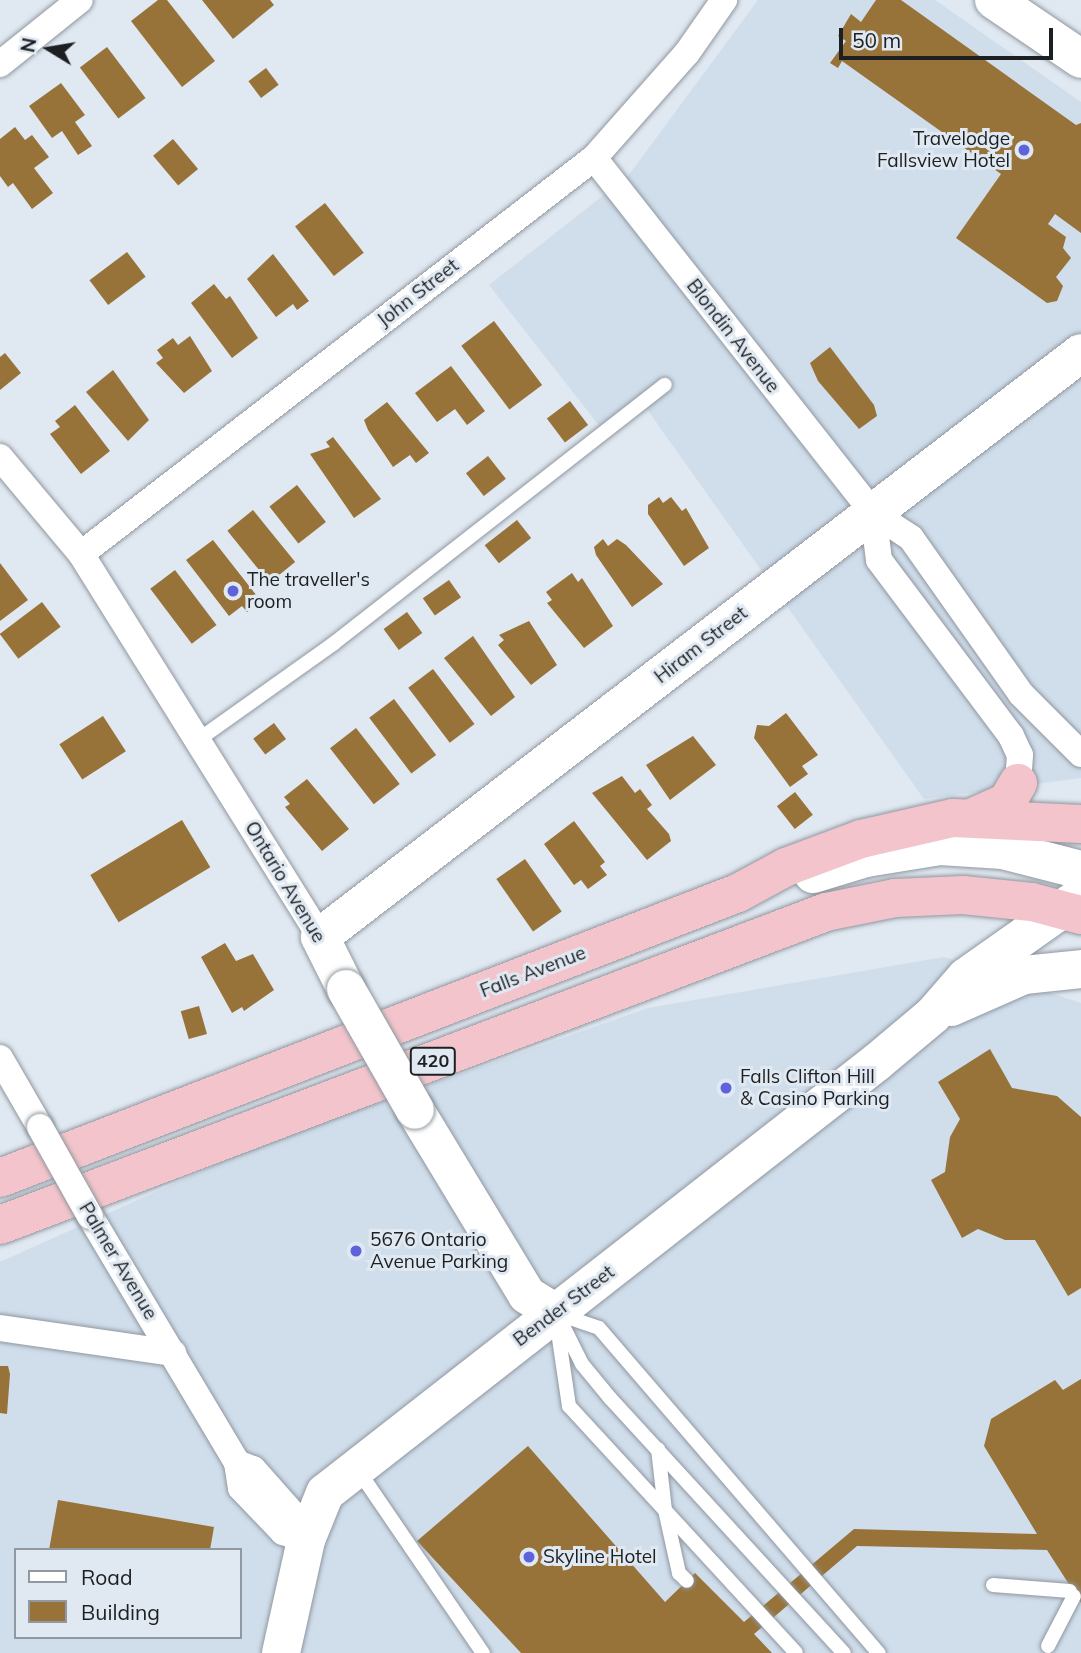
<!DOCTYPE html>
<style>
body{margin:0}
#map{position:relative;width:1081px;height:1653px;overflow:hidden;background:#e0e8f1;font-family:Mulish,sans-serif}
div>[style]{position:absolute}
[style*='--x']{left:calc(var(--x)*1px);top:calc(var(--y)*1px);width:calc(var(--w)*1px);rotate:calc(var(--a)*1deg)}
.built>*{inset:0;background:#d0deec}
.building>*{inset:0;background:#97733a;transform-origin:0 0}
.roads{filter:drop-shadow(0 0 2px #90979f) drop-shadow(0 0 2px #90979f)}
.lane>*{height:14px;margin:-7px;padding:0 7px;transform-origin:7px;border-radius:7px;background:#fff}
.street>*{height:26px;margin:-13px;padding:0 13px;transform-origin:13px;border-radius:13px;background:#fff}
.secondary>*{height:38px;margin:-19px;padding:0 19px;transform-origin:19px;border-radius:19px;background:#fff}
.highway>*{height:38px;margin:-19px;padding:0 19px;transform-origin:19px;border-radius:19px;background:#f3c4cb}
.bridges{filter:drop-shadow(0 0 2px #90979f) drop-shadow(0 0 2px #90979f)}
.street-bridge>*{height:26px;margin:-13px;padding:0 13px;transform-origin:13px;border-radius:13px;background:#fff}
.secondary-bridge>*{height:38px;margin:-19px;padding:0 19px;transform-origin:19px;border-radius:19px;background:#fff}
.dots>*{width:19px;height:19px;translate:-50% -50%;box-sizing:border-box;border:4px solid #e0e8f1;border-radius:50%}
span{translate:-50% -50%;white-space:nowrap;text-align:center;line-height:1.15;-webkit-text-stroke:6px #e0e8f1;paint-order:stroke}
.shield-label span{padding:2px 5px;background:#e0e8f1;border:2px solid;border-radius:5px;-webkit-text-stroke-width:0}
.shield-label{font-size:18px;color:#1d2023;font-weight:700}
.poi-label{font-size:19px;color:#1d2023}
.right{translate:-100% -50%;text-align:right}
.left{translate:0 -50%;text-align:left}
.street-label{font-size:19px;color:#1d2023}
.legend{position:absolute;left:14px;top:1548px;width:228px;height:91px;box-sizing:border-box;background:#e0e8f1;border:2px solid #92989f;margin:0;padding:9px 12px;list-style:none;font-size:21px;color:#1d2023}
.legend li{display:flex;align-items:center;gap:14px;height:35px}
.legend b{width:35px;border:2px solid #92989f}
.north{position:absolute;left:14px;top:14px;width:70px;height:70px;-webkit-text-stroke:5px #e0e8f1;paint-order:stroke;rotate:281deg;font-size:19px;font-weight:700;line-height:28px;text-align:center;color:#1d2023}
.north::after{content:'';display:block;margin:auto;width:24px;height:32px;background:#1d2023;clip-path:polygon(50% 0,100% 100%,50% 72%,0 100%)}
.scale{position:absolute;left:839px;top:28px;width:214px;height:32px;box-sizing:border-box;border:4px solid #1d2023;border-top:0;padding-left:9px;font-size:21px;line-height:24px;white-space:nowrap;color:#1d2023;-webkit-text-stroke:5px #e0e8f1;paint-order:stroke}
</style>
<div id="map">
<div class="built">
<i style="clip-path:polygon(758px 0,935px 0,1081px 102px,1081px 778px,924px 799px,646px 408px,608px 437px,489px 285px,628px 176px)"></i>
<i style="clip-path:polygon(evenodd,944px 957px,1081px 1003px,1081px 1653px,0 1653px,0 1262px,262px 1144px,648px 1008px,944px 957px,16px 1550px,240px 1550px,240px 1637px,16px 1637px,16px 1550px)"></i>
</div>
<div class="building">
<i style="clip-path:polygon(158px 0,167px 0,215px 61px,182px 87px,131px 21px)"></i>
<i style="clip-path:polygon(202px 0,270px 0,274px 5px,233px 39px)"></i>
<i style="clip-path:polygon(876px 0,901px 0,1076px 125px,1081px 123px,1081px 233px,1055px 214px,1048px 224px,1066px 237px,1063px 248px,1071px 258px,1056px 277px,1063px 286px,1057px 301px,1047px 303px,956px 238px,1001px 174px,842px 61px,838px 68px,830px 63px,846px 41px,838px 36px,851px 14px,861px 22px)"></i>
<i style="left:107px;top:47px;width:64px;height:34px;rotate:53deg"></i>
<i style="left:266px;top:68px;width:21px;height:22px;rotate:53deg"></i>
<i style="clip-path:polygon(61px 83px,85px 115px,75px 122px,92px 146px,78px 155px,62px 131px,52px 138px,29px 106px)"></i>
<i style="clip-path:polygon(15px 127px,25px 140px,32px 135px,49px 157px,34px 168px,53px 193px,32px 209px,13px 183px,8px 187px,0 176px,0 139px)"></i>
<i style="left:173px;top:139px;width:39px;height:26px;rotate:50deg"></i>
<i style="left:325px;top:203px;width:63px;height:38px;rotate:52deg"></i>
<i style="left:127px;top:252px;width:31px;height:47px;rotate:53deg"></i>
<i style="clip-path:polygon(273px 254px,309px 301px,297px 310px,293px 304px,276px 317px,247px 279px)"></i>
<i style="clip-path:polygon(214px 284px,226px 299px,230px 296px,258px 338px,232px 358px,191px 303px)"></i>
<i style="left:494px;top:321px;width:80px;height:41px;rotate:53deg"></i>
<i style="clip-path:polygon(190px 336px,212px 371px,184px 393px,156px 363px,163px 358px,157px 350px,173px 338px,178px 345px)"></i>
<i style="clip-path:polygon(830px 347px,874px 405px,877px 416px,859px 429px,818px 381px,810px 363px)"></i>
<i style="clip-path:polygon(5px 353px,21px 373px,0 390px,0 357px)"></i>
<i style="clip-path:polygon(451px 366px,485px 411px,467px 425px,455px 409px,437px 422px,415px 393px)"></i>
<i style="clip-path:polygon(113px 370px,149px 420px,128px 441px,86px 392px)"></i>
<i style="left:570px;top:401px;width:30px;height:29px;rotate:53deg"></i>
<i style="clip-path:polygon(387px 402px,429px 453px,416px 463px,410px 455px,393px 467px,368px 430px,364px 420px)"></i>
<i style="clip-path:polygon(75px 405px,110px 451px,81px 474px,50px 434px,60px 427px,55px 421px)"></i>
<i style="clip-path:polygon(333px 437px,381px 499px,354px 518px,310px 454px,330px 447px,326px 442px)"></i>
<i style="left:488px;top:456px;width:29px;height:28px;rotate:52deg"></i>
<i style="left:297px;top:485px;width:47px;height:35px;rotate:52deg"></i>
<i style="clip-path:polygon(659px 497px,663px 503px,671px 497px,682px 511px,686px 508px,709px 548px,684px 566px,648px 514px,648px 505px)"></i>
<i style="left:253px;top:510px;width:67px;height:33px;rotate:51deg"></i>
<i style="left:517px;top:520px;width:23px;height:41px;rotate:52deg"></i>
<i style="clip-path:polygon(603px 539px,608px 546px,617px 539px,626px 545px,663px 584px,632px 607px,596px 555px,594px 547px)"></i>
<i style="clip-path:polygon(213px 540px,261px 601px,247px 612px,242px 606px,229px 616px,186px 560px)"></i>
<i style="clip-path:polygon(0 563px,28px 600px,0 621px)"></i>
<i style="left:175px;top:570px;width:69px;height:31px;rotate:53deg"></i>
<i style="clip-path:polygon(572px 573px,578px 582px,582px 578px,613px 626px,584px 648px,547px 603px,552px 600px,546px 592px)"></i>
<i style="left:449px;top:580px;width:21px;height:32px;rotate:55deg"></i>
<i style="left:42px;top:602px;width:31px;height:53px;rotate:53deg"></i>
<i style="left:407px;top:612px;width:26px;height:29px;rotate:54deg"></i>
<i style="clip-path:polygon(529px 621px,557px 665px,531px 685px,498px 645px,504px 640px,499px 635px)"></i>
<i style="clip-path:polygon(473px 636px,515px 697px,491px 716px,444px 658px)"></i>
<i style="left:433px;top:669px;width:69px;height:31px;rotate:53deg"></i>
<i style="left:394px;top:699px;width:70px;height:31px;rotate:53deg"></i>
<i style="clip-path:polygon(786px 713px,818px 755px,802px 766px,808px 774px,790px 787px,754px 738px,757px 725px,769px 726px)"></i>
<i style="left:103px;top:716px;width:42px;height:52px;rotate:57deg"></i>
<i style="left:274px;top:723px;width:20px;height:26px;rotate:53deg"></i>
<i style="left:356px;top:728px;width:71px;height:33px;rotate:52deg"></i>
<i style="clip-path:polygon(693px 736px,716px 765px,670px 800px,646px 765px)"></i>
<i style="clip-path:polygon(622px 776px,635px 793px,640px 789px,652px 805px,647px 809px,669px 834px,671px 841px,647px 860px,592px 793px)"></i>
<i style="clip-path:polygon(307px 779px,349px 829px,322px 851px,285px 807px,290px 804px,284px 797px)"></i>
<i style="left:795px;top:792px;width:29px;height:23px;rotate:52deg"></i>
<i style="left:182px;top:820px;width:55px;height:107px;rotate:59deg"></i>
<i style="clip-path:polygon(574px 821px,605px 862px,600px 866px,607px 875px,588px 889px,581px 880px,574px 885px,544px 844px)"></i>
<i style="left:525px;top:859px;width:64px;height:35px;rotate:55deg"></i>
<i style="clip-path:polygon(225px 943px,236px 961px,253px 954px,274px 990px,244px 1011px,242px 1007px,232px 1013px,201px 957px)"></i>
<i style="left:199px;top:1006px;width:29px;height:19px;rotate:74deg"></i>
<i style="clip-path:polygon(990px 1049px,1012px 1088px,1057px 1096px,1081px 1117px,1081px 1288px,1068px 1296px,1035px 1240px,1005px 1240px,978px 1229px,962px 1238px,931px 1180px,945px 1172px,950px 1137px,960px 1119px,938px 1082px)"></i>
<i style="clip-path:polygon(0 1366px,8px 1366px,10px 1374px,7px 1414px,0 1413px)"></i>
<i style="clip-path:polygon(1081px 1379px,1081px 1603px,1047px 1550px,857px 1546px,754px 1634px,772px 1653px,521px 1653px,417px 1541px,528px 1446px,665px 1602px,695px 1573px,744px 1622px,854px 1529px,1037px 1534px,984px 1446px,991px 1419px,1055px 1380px,1063px 1390px)"></i>
<i style="clip-path:polygon(58px 1500px,214px 1527px,210px 1550px,49px 1550px)"></i>
</div>
<div class="roads">
<div class="lane">
<i style="--x:198;--y:740;--w:166;--a:-35.4"></i>
<i style="--x:333;--y:644;--w:421;--a:-38"></i>
<i style="--x:557;--y:1314;--w:56;--a:63.4"></i>
<i style="--x:582;--y:1364;--w:44;--a:50.5"></i>
<i style="--x:610;--y:1398;--w:346;--a:47.5"></i>
<i style="--x:561;--y:1315;--w:40;--a:18.9"></i>
<i style="--x:599;--y:1328;--w:429;--a:49.3"></i>
<i style="--x:557;--y:1325;--w:82;--a:81.6"></i>
<i style="--x:569;--y:1406;--w:335;--a:47.4"></i>
<i style="--x:658;--y:1449;--w:61;--a:83.5"></i>
<i style="--x:665;--y:1510;--w:65;--a:77.5"></i>
<i style="--x:679;--y:1573;--w:11;--a:45"></i>
<i style="--x:358;--y:1470;--w:222;--a:55.7"></i>
<i style="--x:993;--y:1585;--w:77;--a:4.5"></i>
<i style="--x:1048;--y:1646;--w:56;--a:-62.5"></i>
</div>
<div class="street">
<i style="--x:0;--y:64;--w:102;--a:-38.7"></i>
<i style="--x:594;--y:158;--w:452;--a:51.8"></i>
<i style="--x:873;--y:513;--w:45;--a:33.3"></i>
<i style="--x:911;--y:538;--w:191;--a:54.8"></i>
<i style="--x:1021;--y:694;--w:85;--a:45"></i>
<i style="--x:0;--y:457;--w:126;--a:50.1"></i>
<i style="--x:81;--y:554;--w:451;--a:58"></i>
<i style="--x:873;--y:513;--w:47;--a:82.7"></i>
<i style="--x:879;--y:560;--w:220;--a:53.1"></i>
<i style="--x:1011;--y:736;--w:21;--a:65"></i>
<i style="--x:1020;--y:755;--w:28;--a:94"></i>
<i style="--x:81;--y:554;--w:648;--a:-37.67"></i>
<i style="--x:594;--y:158;--w:140;--a:-48.5"></i>
<i style="--x:687;--y:53;--w:65;--a:-55.1"></i>
<i style="--x:0;--y:1058;--w:80;--a:59.9"></i>
<i style="--x:90;--y:1216;--w:287;--a:59.2"></i>
<i style="--x:237;--y:1463;--w:25;--a:81"></i>
<i style="--x:241;--y:1488;--w:61;--a:46.3"></i>
<i style="--x:283;--y:1532;--w:24;--a:19"></i>
<i style="--x:0;--y:1328;--w:175;--a:8.2"></i>
<i style="--x:237;--y:1463;--w:17;--a:21"></i>
<i style="--x:253;--y:1469;--w:60;--a:48.4"></i>
<i style="--x:293;--y:1514;--w:29;--a:63"></i>
</div>
<div class="secondary">
<i style="--x:994;--y:0;--w:105;--a:34.1"></i>
<i style="--x:813;--y:874;--w:55;--a:-16.8"></i>
<i style="--x:866;--y:858;--w:75;--a:-9.2"></i>
<i style="--x:940;--y:846;--w:63;--a:3.6"></i>
<i style="--x:1003;--y:850;--w:81;--a:14.4"></i>
<i style="--x:346;--y:989;--w:58;--a:-116.6"></i>
<i style="--x:320;--y:937;--w:959;--a:-37.5"></i>
<i style="--x:951;--y:1007;--w:80;--a:-23.7"></i>
<i style="--x:1024;--y:975;--w:57;--a:-6"></i>
<i style="--x:415;--y:1110;--w:216;--a:58.8"></i>
<i style="--x:527;--y:1295;--w:34;--a:32"></i>
<i style="--x:281;--y:1653;--w:116;--a:-77.5"></i>
<i style="--x:306;--y:1540;--w:51;--a:-68"></i>
<i style="--x:325;--y:1493;--w:700;--a:-37.98"></i>
<i style="--x:877;--y:1062;--w:73;--a:-40"></i>
<i style="--x:933;--y:1015;--w:50;--a:-49"></i>
<i style="--x:966;--y:977;--w:141;--a:-35.2"></i>
</div>
<div class="highway">
<i style="--x:971;--y:818;--w:39;--a:-24"></i>
<i style="--x:1007;--y:802;--w:22;--a:-60"></i>
<i style="--x:0;--y:1178;--w:791;--a:-21.12"></i>
<i style="--x:738;--y:893;--w:55;--a:-28.4"></i>
<i style="--x:786;--y:867;--w:80;--a:-20.5"></i>
<i style="--x:861;--y:839;--w:94;--a:-12.9"></i>
<i style="--x:953;--y:818;--w:128;--a:2.7"></i>
<i style="--x:0;--y:1225;--w:883;--a:-20.75"></i>
<i style="--x:826;--y:912;--w:70;--a:-11.5"></i>
<i style="--x:895;--y:898;--w:68;--a:-2.5"></i>
<i style="--x:963;--y:895;--w:69;--a:5.8"></i>
<i style="--x:1032;--y:902;--w:51;--a:14.9"></i>
</div>
</div>
<div class="bridges">
<div class="street-bridge">
<i style="--x:40;--y:1127;--w:102;--a:60.7"></i>
</div>
<div class="secondary-bridge">
<i style="--x:346;--y:989;--w:139;--a:60.3"></i>
</div>
</div>
<div class="dots">
<i style="left:1024px;top:150px;background:#5e63db"></i>
<i style="left:233px;top:591px;background:#5e63db"></i>
<i style="left:726px;top:1088px;background:#5e63db"></i>
<i style="left:356px;top:1251px;background:#5e63db"></i>
<i style="left:529px;top:1557px;background:#5e63db"></i>
</div>
<div class="shield-label">
<span style="left:433px;top:1061px">420</span>
</div>
<div class="poi-label">
<span class="right" style="left:1010px;top:150px">Travelodge<br>Fallsview Hotel</span>
<span class="left" style="left:247px;top:591px">The traveller's<br>room</span>
<span class="left" style="left:740px;top:1088px">Falls Clifton Hill<br>&amp; Casino Parking</span>
<span class="left" style="left:370px;top:1251px">5676 Ontario<br>Avenue Parking</span>
<span class="left" style="left:543px;top:1557px">Skyline Hotel</span>
</div>
<div class="street-label">
<span style="left:418px;top:293px;rotate:-38deg">John Street</span>
<span style="left:733px;top:336px;rotate:52deg">Blondin Avenue</span>
<span style="left:701px;top:645px;rotate:-38deg">Hiram Street</span>
<span style="left:285px;top:882px;rotate:59deg">Ontario Avenue</span>
<span style="left:533px;top:972px;rotate:-21deg">Falls Avenue</span>
<span style="left:118px;top:1261px;rotate:59deg">Palmer Avenue</span>
<span style="left:564px;top:1306px;rotate:-37deg">Bender Street</span>
</div>
<ul class="legend">
<li><b style="height:9px;background:#fff"></b>Road</li>
<li><b style="height:19px;background:#97733a"></b>Building</li>
</ul>
<div class="north">N</div>
<div class="scale">50 m</div>
</div>
